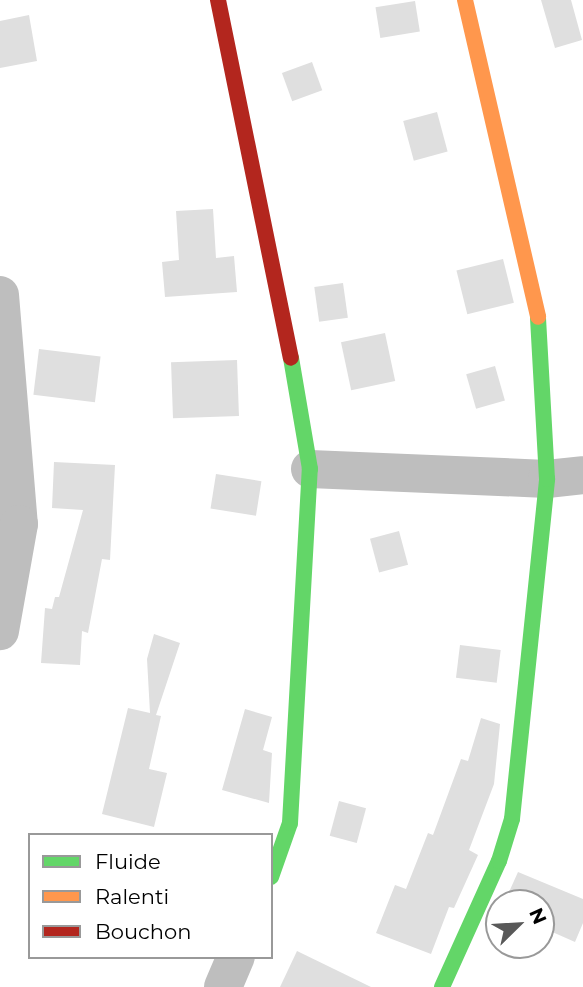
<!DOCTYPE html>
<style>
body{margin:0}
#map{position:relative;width:583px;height:987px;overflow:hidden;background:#fff;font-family:Montserrat,sans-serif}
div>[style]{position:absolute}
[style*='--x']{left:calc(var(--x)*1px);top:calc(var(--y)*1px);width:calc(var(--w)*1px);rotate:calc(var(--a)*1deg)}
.building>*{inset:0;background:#dfdfdf;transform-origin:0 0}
.street>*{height:38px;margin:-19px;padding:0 19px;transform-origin:19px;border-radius:19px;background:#bebebe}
.fast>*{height:16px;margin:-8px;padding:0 8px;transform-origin:8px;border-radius:8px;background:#63d668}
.slow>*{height:16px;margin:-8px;padding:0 8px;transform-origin:8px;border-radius:8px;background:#ff974d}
.jam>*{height:16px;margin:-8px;padding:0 8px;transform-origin:8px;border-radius:8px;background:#b3261e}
span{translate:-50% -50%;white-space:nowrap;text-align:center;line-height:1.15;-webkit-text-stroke:5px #fff;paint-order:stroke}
.legend{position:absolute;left:28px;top:833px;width:245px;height:126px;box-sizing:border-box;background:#fff;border:2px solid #999;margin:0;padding:9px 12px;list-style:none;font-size:21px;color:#000}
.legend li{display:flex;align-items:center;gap:14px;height:35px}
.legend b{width:35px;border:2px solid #999}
.north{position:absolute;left:485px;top:889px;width:70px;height:70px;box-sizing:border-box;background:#fff;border:2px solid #999;border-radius:50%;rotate:66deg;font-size:19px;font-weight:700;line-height:28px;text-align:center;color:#000}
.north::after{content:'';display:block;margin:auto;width:24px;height:32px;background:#595959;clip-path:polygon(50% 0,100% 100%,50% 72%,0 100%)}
</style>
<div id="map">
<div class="building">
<i style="clip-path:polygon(541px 0,571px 0,582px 40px,555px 48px)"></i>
<i style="left:415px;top:1px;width:31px;height:40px;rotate:81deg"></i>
<i style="clip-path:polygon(29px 15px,37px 61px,0 68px,0 21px)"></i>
<i style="left:312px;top:62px;width:30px;height:32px;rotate:70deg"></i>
<i style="left:437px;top:112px;width:41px;height:35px;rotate:75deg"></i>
<i style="clip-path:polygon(213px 209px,216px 258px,234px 256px,237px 292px,165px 297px,162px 262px,179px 260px,176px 211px)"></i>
<i style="left:503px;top:259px;width:45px;height:48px;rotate:76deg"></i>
<i style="left:343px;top:283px;width:35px;height:29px;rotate:82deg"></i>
<i style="left:385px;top:333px;width:49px;height:45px;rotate:78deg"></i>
<i style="left:39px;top:349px;width:62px;height:46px;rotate:7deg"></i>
<i style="left:237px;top:360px;width:56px;height:66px;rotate:88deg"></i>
<i style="left:495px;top:366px;width:36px;height:30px;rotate:74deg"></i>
<i style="clip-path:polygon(54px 462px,115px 465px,110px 560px,102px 559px,88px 633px,82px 631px,80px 665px,41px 663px,45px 608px,52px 609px,55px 597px,59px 597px,83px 510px,52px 508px)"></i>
<i style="left:216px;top:474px;width:46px;height:35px;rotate:9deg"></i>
<i style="left:399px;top:531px;width:35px;height:30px;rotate:75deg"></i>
<i style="clip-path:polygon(154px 634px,180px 643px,156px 715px,161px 716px,149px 769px,167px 773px,154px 827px,102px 814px,128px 708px,150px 713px,147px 659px)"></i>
<i style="left:460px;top:645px;width:41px;height:33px;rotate:7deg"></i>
<i style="clip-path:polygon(245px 709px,272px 717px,263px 750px,272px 753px,269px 803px,222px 790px)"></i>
<i style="clip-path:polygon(481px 718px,500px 724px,494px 784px,469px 850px,478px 855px,454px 908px,449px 907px,431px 954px,376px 933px,395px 885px,406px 889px,428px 833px,433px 835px,461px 759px,468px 761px)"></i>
<i style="left:339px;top:801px;width:28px;height:36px;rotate:15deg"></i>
<i style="clip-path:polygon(518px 872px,583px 899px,583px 923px,575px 942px,541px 927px,541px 903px,504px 903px)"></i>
<i style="clip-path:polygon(297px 951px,371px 987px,280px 987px)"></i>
</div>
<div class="street">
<i style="--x:0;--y:295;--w:230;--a:85.3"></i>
<i style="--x:19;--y:524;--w:109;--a:100.1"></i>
<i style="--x:310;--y:469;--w:237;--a:2.4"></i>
<i style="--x:547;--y:479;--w:36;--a:-6"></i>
<i style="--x:223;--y:987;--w:33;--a:-67"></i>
</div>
<div class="fast">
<i style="--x:271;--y:877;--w:57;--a:-70.6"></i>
<i style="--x:290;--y:823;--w:355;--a:-86.8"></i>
<i style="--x:310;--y:469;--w:113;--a:-99.7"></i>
<i style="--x:442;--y:987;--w:138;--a:-65.7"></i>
<i style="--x:499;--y:861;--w:44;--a:-72.8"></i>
<i style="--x:512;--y:819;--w:342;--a:-84.1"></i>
<i style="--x:547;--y:479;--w:162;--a:-93.2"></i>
</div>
<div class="slow">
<i style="--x:465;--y:0;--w:325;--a:77"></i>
</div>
<div class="jam">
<i style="--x:218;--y:0;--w:365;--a:78.5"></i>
</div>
<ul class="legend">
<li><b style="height:9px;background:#63d668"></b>Fluide</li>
<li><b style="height:9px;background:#ff974d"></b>Ralenti</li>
<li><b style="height:9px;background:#b3261e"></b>Bouchon</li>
</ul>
<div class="north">N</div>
</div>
